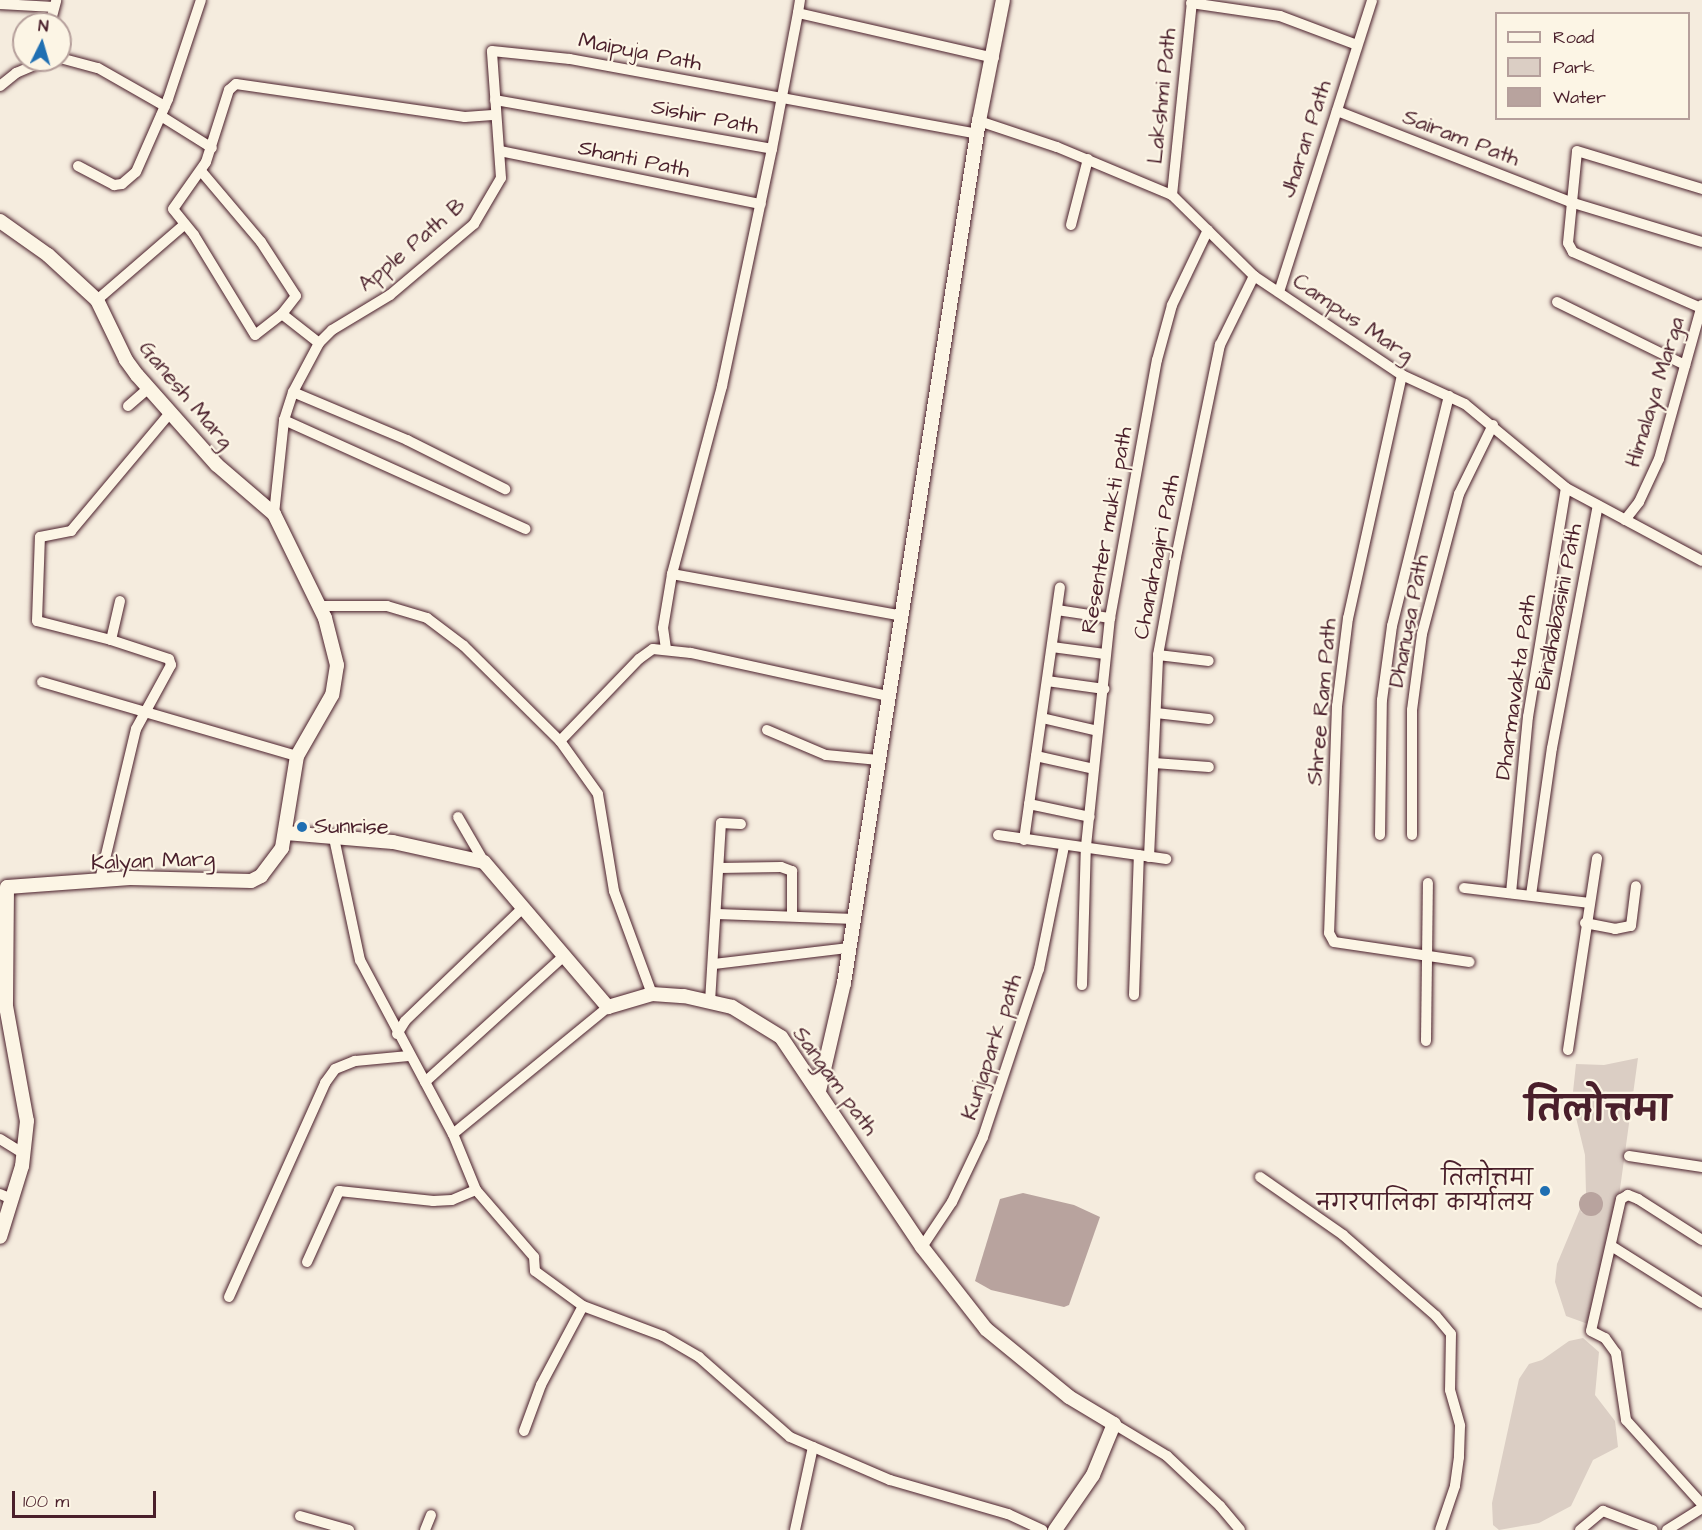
<!DOCTYPE html>
<meta charset="utf-8">
<style>
body{margin:0}
#map{position:relative;width:1702px;height:1530px;overflow:hidden;background:#f5ecde;font-family:"Architects Daughter","Playpen Sans Deva",sans-serif}
div>[style]{position:absolute}
[style*='--x']{left:calc(var(--x)*1px);top:calc(var(--y)*1px);width:calc(var(--w)*1px);rotate:calc(var(--a)*1deg)}
.green>*{inset:0;background:#dbcec4}
.water>*{inset:0;background:#b8a39e}
.round{border-radius:50%}
.roads{filter:drop-shadow(0 0 2px #4a1f2b) drop-shadow(0 0 2px #4a1f2b)}
.street>*{height:10px;margin:-5px;padding:0 5px;transform-origin:5px;border-radius:5px;background:#fcf5e5}
.secondary>*{height:14px;margin:-7px;padding:0 7px;transform-origin:7px;border-radius:7px;background:#fcf5e5}
.dots>*{width:16px;height:16px;translate:-50% -50%;box-sizing:border-box;border:3px solid #fcf5e5;border-radius:50%}
span{translate:-50% -50%;white-space:nowrap;text-align:center;line-height:1.15;-webkit-text-stroke:4.5px #fcf5e5;paint-order:stroke}
.street-label{font-size:22px;color:#4a1f2b}
.poi-label{font-size:22px;color:#4a1f2b}
.left{translate:0 -50%;text-align:left}
.right{translate:-100% -50%;text-align:right}
.town-label{font-size:34px;color:#4a1f2b;font-weight:700}
.legend{position:absolute;left:1495px;top:12px;width:195px;height:108px;box-sizing:border-box;background:#fcf5e5;border:2px solid #b59f9b;margin:0;padding:8px 10px;list-style:none;font-size:18px;color:#4a1f2b}
.legend li{display:flex;align-items:center;gap:12px;height:30px}
.legend b{width:30px;border:2px solid #b59f9b}
.north{position:absolute;left:12px;top:12px;width:60px;height:60px;box-sizing:border-box;background:#fcf5e5;border:2px solid #b59f9b;border-radius:50%;rotate:5deg;font-size:16px;font-weight:700;line-height:24px;text-align:center;color:#4a1f2b}
.north::after{content:'';display:block;margin:auto;width:21px;height:27px;background:#1f6fb2;clip-path:polygon(50% 0,100% 100%,50% 72%,0 100%)}
.scale{position:absolute;left:12px;top:1491px;width:144px;height:27px;box-sizing:border-box;border:3px solid #4a1f2b;border-top:0;padding-left:8px;font-size:18px;line-height:21px;white-space:nowrap;color:#4a1f2b;-webkit-text-stroke:4px #fcf5e5;paint-order:stroke}
</style>
<div id="map">
<div class="green">
<i style="clip-path:polygon(1638px 1058px,1620px 1189px,1588px 1324px,1566px 1316px,1555px 1282px,1557px 1264px,1580px 1209px,1582px 1213px,1602px 1200px,1597px 1194px,1586px 1193px,1585px 1155px,1572px 1101px,1576px 1064px,1604px 1065px)"></i>
<i style="clip-path:polygon(1583px 1338px,1599px 1352px,1595px 1395px,1615px 1421px,1618px 1447px,1593px 1460px,1571px 1506px,1539px 1523px,1499px 1530px,1493px 1525px,1492px 1503px,1519px 1379px,1529px 1364px,1542px 1360px,1569px 1341px)"></i>
</div>
<div class="water">
<i class="round" style="left:1579px;top:1192px;width:24px;height:24px"></i>
<i style="clip-path:polygon(1023px 1193px,1074px 1205px,1100px 1217px,1069px 1305px,1064px 1307px,991px 1290px,975px 1281px,1000px 1199px)"></i>
</div>
<div class="roads">
<div class="street">
<i style="--x:800;--y:0;--w:13;--a:99"></i>
<i style="--x:798;--y:13;--w:201;--a:12.9"></i>
<i style="--x:1191;--y:3;--w:90;--a:8.3"></i>
<i style="--x:1280;--y:16;--w:82;--a:20.6"></i>
<i style="--x:0;--y:4;--w:54;--a:3.2"></i>
<i style="--x:50;--y:24;--w:24;--a:-75"></i>
<i style="--x:60;--y:58;--w:39;--a:15"></i>
<i style="--x:98;--y:68;--w:77;--a:29.6"></i>
<i style="--x:0;--y:86;--w:21;--a:-39"></i>
<i style="--x:16;--y:73;--w:34;--a:-23"></i>
<i style="--x:495;--y:100;--w:281;--a:10"></i>
<i style="--x:772;--y:149;--w:138;--a:-79.2"></i>
<i style="--x:1337;--y:111;--w:250;--a:21.3"></i>
<i style="--x:1570;--y:202;--w:138;--a:16.9"></i>
<i style="--x:161;--y:116;--w:60;--a:32.1"></i>
<i style="--x:979;--y:121;--w:82;--a:18.4"></i>
<i style="--x:1057;--y:147;--w:125;--a:22.7"></i>
<i style="--x:1172;--y:195;--w:115;--a:44.6"></i>
<i style="--x:1254;--y:276;--w:178;--a:33.8"></i>
<i style="--x:1402;--y:375;--w:69;--a:24.7"></i>
<i style="--x:1465;--y:404;--w:131;--a:39.7"></i>
<i style="--x:1566;--y:488;--w:154;--a:28.2"></i>
<i style="--x:500;--y:151;--w:266;--a:11.5"></i>
<i style="--x:78;--y:166;--w:41;--a:27.8"></i>
<i style="--x:114;--y:185;--w:8;--a:-7"></i>
<i style="--x:122;--y:184;--w:18;--a:-41"></i>
<i style="--x:136;--y:172;--w:80;--a:-66.3"></i>
<i style="--x:168;--y:99;--w:104;--a:-71.6"></i>
<i style="--x:201;--y:171;--w:93;--a:49.8"></i>
<i style="--x:261;--y:242;--w:64;--a:57.1"></i>
<i style="--x:296;--y:296;--w:23;--a:128"></i>
<i style="--x:282;--y:314;--w:34;--a:142"></i>
<i style="--x:255;--y:335;--w:117;--a:-121.4"></i>
<i style="--x:194;--y:235;--w:33;--a:-129"></i>
<i style="--x:173;--y:209;--w:57;--a:-54.9"></i>
<i style="--x:206;--y:162;--w:76;--a:-72.3"></i>
<i style="--x:229;--y:90;--w:9;--a:-41"></i>
<i style="--x:236;--y:84;--w:231;--a:8.2"></i>
<i style="--x:465;--y:117;--w:31;--a:-4"></i>
<i style="--x:1172;--y:195;--w:196;--a:-84.1"></i>
<i style="--x:1071;--y:225;--w:68;--a:-75.6"></i>
<i style="--x:1279;--y:292;--w:306;--a:-72.3"></i>
<i style="--x:97;--y:300;--w:115;--a:-40.8"></i>
<i style="--x:1557;--y:302;--w:143;--a:26.2"></i>
<i style="--x:1701;--y:308;--w:140;--a:-156.4"></i>
<i style="--x:1573;--y:252;--w:10;--a:-119"></i>
<i style="--x:1568;--y:243;--w:92;--a:-84.4"></i>
<i style="--x:1577;--y:151;--w:131;--a:16.9"></i>
<i style="--x:282;--y:314;--w:47;--a:38.1"></i>
<i style="--x:1402;--y:375;--w:249;--a:102.5"></i>
<i style="--x:1348;--y:618;--w:89;--a:97.1"></i>
<i style="--x:1337;--y:706;--w:227;--a:92"></i>
<i style="--x:1329;--y:933;--w:10;--a:61"></i>
<i style="--x:1334;--y:942;--w:137;--a:8.4"></i>
<i style="--x:293;--y:392;--w:124;--a:22.8"></i>
<i style="--x:407;--y:440;--w:110;--a:26.6"></i>
<i style="--x:128;--y:406;--w:28;--a:-41"></i>
<i style="--x:284;--y:420;--w:265;--a:24.3"></i>
<i style="--x:274;--y:514;--w:95;--a:-83.9"></i>
<i style="--x:284;--y:420;--w:29;--a:-72"></i>
<i style="--x:293;--y:392;--w:55;--a:-62"></i>
<i style="--x:319;--y:343;--w:18;--a:-45"></i>
<i style="--x:332;--y:330;--w:68;--a:-31.1"></i>
<i style="--x:390;--y:295;--w:110;--a:-40.2"></i>
<i style="--x:474;--y:224;--w:53;--a:-59.6"></i>
<i style="--x:501;--y:178;--w:127;--a:-94.1"></i>
<i style="--x:492;--y:51;--w:78;--a:5.9"></i>
<i style="--x:570;--y:59;--w:415;--a:10.4"></i>
<i style="--x:1625;--y:520;--w:23;--a:-52"></i>
<i style="--x:1639;--y:502;--w:47;--a:-65.1"></i>
<i style="--x:1659;--y:459;--w:160;--a:-74.4"></i>
<i style="--x:672;--y:574;--w:235;--a:10.3"></i>
<i style="--x:318;--y:606;--w:69;--a:0"></i>
<i style="--x:387;--y:606;--w:42;--a:16.7"></i>
<i style="--x:427;--y:618;--w:46;--a:37.1"></i>
<i style="--x:464;--y:646;--w:135;--a:44.7"></i>
<i style="--x:1057;--y:610;--w:54;--a:8.6"></i>
<i style="--x:111;--y:640;--w:76;--a:-165.6"></i>
<i style="--x:37;--y:621;--w:84;--a:-88"></i>
<i style="--x:40;--y:537;--w:32;--a:-11"></i>
<i style="--x:71;--y:531;--w:155;--a:-50"></i>
<i style="--x:1052;--y:647;--w:53;--a:7.5"></i>
<i style="--x:666;--y:649;--w:21;--a:-98"></i>
<i style="--x:663;--y:628;--w:55;--a:-80.5"></i>
<i style="--x:672;--y:574;--w:195;--a:-75.1"></i>
<i style="--x:722;--y:386;--w:242;--a:-78.1"></i>
<i style="--x:1158;--y:655;--w:51;--a:6.7"></i>
<i style="--x:1047;--y:681;--w:58;--a:8"></i>
<i style="--x:42;--y:682;--w:266;--a:16.2"></i>
<i style="--x:1156;--y:713;--w:53;--a:6.5"></i>
<i style="--x:1042;--y:718;--w:57;--a:13.1"></i>
<i style="--x:767;--y:730;--w:64;--a:23"></i>
<i style="--x:826;--y:755;--w:53;--a:5.4"></i>
<i style="--x:1036;--y:756;--w:59;--a:12.6"></i>
<i style="--x:1154;--y:763;--w:55;--a:4.2"></i>
<i style="--x:1029;--y:804;--w:62;--a:12"></i>
<i style="--x:458;--y:817;--w:52;--a:60"></i>
<i style="--x:998;--y:835;--w:170;--a:8.1"></i>
<i style="--x:1380;--y:835;--w:135;--a:-89.2"></i>
<i style="--x:1382;--y:700;--w:75;--a:-82.3"></i>
<i style="--x:1392;--y:626;--w:237;--a:-76.1"></i>
<i style="--x:1412;--y:835;--w:125;--a:-90"></i>
<i style="--x:1412;--y:710;--w:77;--a:-82.5"></i>
<i style="--x:1422;--y:634;--w:145;--a:-75.2"></i>
<i style="--x:1459;--y:494;--w:77;--a:-63.8"></i>
<i style="--x:334;--y:838;--w:125;--a:78"></i>
<i style="--x:360;--y:960;--w:197;--a:61.9"></i>
<i style="--x:453;--y:1134;--w:61;--a:67.7"></i>
<i style="--x:476;--y:1190;--w:89;--a:49.1"></i>
<i style="--x:534;--y:1257;--w:14;--a:86"></i>
<i style="--x:535;--y:1271;--w:59;--a:36.1"></i>
<i style="--x:583;--y:1306;--w:85;--a:20.6"></i>
<i style="--x:663;--y:1336;--w:42;--a:30.3"></i>
<i style="--x:699;--y:1357;--w:121;--a:41.3"></i>
<i style="--x:790;--y:1437;--w:109;--a:23.3"></i>
<i style="--x:890;--y:1480;--w:123;--a:16.1"></i>
<i style="--x:1008;--y:1514;--w:38;--a:25"></i>
<i style="--x:1024;--y:840;--w:255;--a:-81.9"></i>
<i style="--x:1149;--y:857;--w:202;--a:-87.4"></i>
<i style="--x:1158;--y:655;--w:100;--a:-79.6"></i>
<i style="--x:1176;--y:557;--w:217;--a:-78.3"></i>
<i style="--x:1220;--y:345;--w:77;--a:-63.8"></i>
<i style="--x:719;--y:868;--w:62;--a:-0.9"></i>
<i style="--x:781;--y:867;--w:12;--a:20"></i>
<i style="--x:792;--y:871;--w:44;--a:90"></i>
<i style="--x:100;--y:880;--w:155;--a:-76.6"></i>
<i style="--x:136;--y:729;--w:73;--a:-61.3"></i>
<i style="--x:171;--y:665;--w:6;--a:-108"></i>
<i style="--x:169;--y:659;--w:61;--a:-161.9"></i>
<i style="--x:111;--y:640;--w:40;--a:-77"></i>
<i style="--x:1464;--y:888;--w:126;--a:6.8"></i>
<i style="--x:1511;--y:893;--w:177;--a:-84.5"></i>
<i style="--x:1528;--y:717;--w:232;--a:-80.6"></i>
<i style="--x:1531;--y:895;--w:148;--a:-81.9"></i>
<i style="--x:1552;--y:748;--w:247;--a:-79.3"></i>
<i style="--x:717;--y:914;--w:138;--a:2.1"></i>
<i style="--x:1585;--y:923;--w:31;--a:11"></i>
<i style="--x:1615;--y:929;--w:16;--a:-11"></i>
<i style="--x:1631;--y:926;--w:40;--a:-82.9"></i>
<i style="--x:714;--y:964;--w:136;--a:-6.8"></i>
<i style="--x:1082;--y:985;--w:139;--a:-88.4"></i>
<i style="--x:1086;--y:846;--w:229;--a:-84"></i>
<i style="--x:1110;--y:618;--w:262;--a:-79.7"></i>
<i style="--x:1157;--y:360;--w:57;--a:-74.7"></i>
<i style="--x:1172;--y:305;--w:83;--a:-64.4"></i>
<i style="--x:652;--y:994;--w:110;--a:-110.3"></i>
<i style="--x:614;--y:891;--w:98;--a:-99.4"></i>
<i style="--x:598;--y:794;--w:65;--a:-125.6"></i>
<i style="--x:560;--y:741;--w:114;--a:-46.1"></i>
<i style="--x:639;--y:659;--w:17;--a:-36"></i>
<i style="--x:653;--y:649;--w:38;--a:6"></i>
<i style="--x:691;--y:653;--w:203;--a:12.3"></i>
<i style="--x:1134;--y:995;--w:140;--a:-88"></i>
<i style="--x:710;--y:1002;--w:179;--a:-86.5"></i>
<i style="--x:721;--y:823;--w:20;--a:3"></i>
<i style="--x:397;--y:1034;--w:15;--a:-58"></i>
<i style="--x:405;--y:1021;--w:163;--a:-43.8"></i>
<i style="--x:1426;--y:1041;--w:158;--a:-89.3"></i>
<i style="--x:1568;--y:1050;--w:194;--a:-81.4"></i>
<i style="--x:425;--y:1082;--w:186;--a:-42.2"></i>
<i style="--x:453;--y:1134;--w:200;--a:-39.3"></i>
<i style="--x:0;--y:1139;--w:28;--a:32"></i>
<i style="--x:1629;--y:1156;--w:74;--a:8.6"></i>
<i style="--x:1260;--y:1177;--w:101;--a:34.9"></i>
<i style="--x:1343;--y:1235;--w:123;--a:41.1"></i>
<i style="--x:1436;--y:1316;--w:23;--a:50"></i>
<i style="--x:1451;--y:1334;--w:56;--a:91"></i>
<i style="--x:1450;--y:1390;--w:37;--a:74"></i>
<i style="--x:1460;--y:1426;--w:31;--a:92"></i>
<i style="--x:1459;--y:1457;--w:29;--a:98"></i>
<i style="--x:1455;--y:1486;--w:46;--a:108.8"></i>
<i style="--x:0;--y:1194;--w:13;--a:23"></i>
<i style="--x:1702;--y:1240;--w:76;--a:-147.4"></i>
<i style="--x:1638;--y:1199;--w:11;--a:-158"></i>
<i style="--x:1628;--y:1195;--w:8;--a:150"></i>
<i style="--x:1621;--y:1199;--w:135;--a:102.8"></i>
<i style="--x:1591;--y:1331;--w:16;--a:27"></i>
<i style="--x:1605;--y:1338;--w:19;--a:54"></i>
<i style="--x:1616;--y:1353;--w:68;--a:81.5"></i>
<i style="--x:1626;--y:1420;--w:113;--a:47.9"></i>
<i style="--x:922;--y:1247;--w:54;--a:-56.3"></i>
<i style="--x:952;--y:1202;--w:72;--a:-64.5"></i>
<i style="--x:983;--y:1137;--w:177;--a:-71.6"></i>
<i style="--x:1039;--y:969;--w:126;--a:-78.5"></i>
<i style="--x:1613;--y:1247;--w:105;--a:32.2"></i>
<i style="--x:307;--y:1262;--w:78;--a:-65.7"></i>
<i style="--x:339;--y:1191;--w:95;--a:6.1"></i>
<i style="--x:433;--y:1201;--w:19;--a:-3"></i>
<i style="--x:452;--y:1200;--w:26;--a:-23"></i>
<i style="--x:229;--y:1297;--w:235;--a:-65.8"></i>
<i style="--x:325;--y:1083;--w:17;--a:-54"></i>
<i style="--x:335;--y:1069;--w:22;--a:-22"></i>
<i style="--x:355;--y:1061;--w:54;--a:-5.3"></i>
<i style="--x:1114;--y:1424;--w:62;--a:31.1"></i>
<i style="--x:1167;--y:1456;--w:73;--a:43.3"></i>
<i style="--x:1220;--y:1506;--w:31;--a:50"></i>
<i style="--x:524;--y:1431;--w:49;--a:-69.7"></i>
<i style="--x:541;--y:1385;--w:89;--a:-62"></i>
<i style="--x:300;--y:1516;--w:51;--a:15.9"></i>
<i style="--x:425;--y:1530;--w:16;--a:-68"></i>
<i style="--x:795;--y:1530;--w:85;--a:-77.8"></i>
<i style="--x:1580;--y:1530;--w:30;--a:-40"></i>
<i style="--x:1603;--y:1511;--w:53;--a:20.8"></i>
<i style="--x:1667;--y:1530;--w:41;--a:-32.2"></i>
</div>
<div class="secondary">
<i style="--x:0;--y:221;--w:59;--a:35.3"></i>
<i style="--x:48;--y:255;--w:67;--a:42.6"></i>
<i style="--x:97;--y:300;--w:67;--a:64.2"></i>
<i style="--x:126;--y:360;--w:19;--a:54"></i>
<i style="--x:137;--y:375;--w:120;--a:48.4"></i>
<i style="--x:217;--y:465;--w:75;--a:40.7"></i>
<i style="--x:274;--y:514;--w:116;--a:63.9"></i>
<i style="--x:325;--y:618;--w:49;--a:75.7"></i>
<i style="--x:337;--y:665;--w:30;--a:99"></i>
<i style="--x:332;--y:695;--w:70;--a:119.8"></i>
<i style="--x:297;--y:756;--w:93;--a:99.3"></i>
<i style="--x:282;--y:848;--w:35;--a:127"></i>
<i style="--x:261;--y:876;--w:11;--a:153"></i>
<i style="--x:251;--y:881;--w:121;--a:-178.6"></i>
<i style="--x:130;--y:878;--w:123;--a:175.8"></i>
<i style="--x:7;--y:887;--w:119;--a:90.5"></i>
<i style="--x:6;--y:1006;--w:117;--a:79.7"></i>
<i style="--x:27;--y:1121;--w:45;--a:96.3"></i>
<i style="--x:22;--y:1166;--w:74;--a:107.2"></i>
<i style="--x:286;--y:833;--w:107;--a:4.8"></i>
<i style="--x:393;--y:842;--w:93;--a:12.4"></i>
<i style="--x:484;--y:862;--w:191;--a:49.5"></i>
<i style="--x:608;--y:1007;--w:46;--a:-16.5"></i>
<i style="--x:652;--y:994;--w:32;--a:4"></i>
<i style="--x:684;--y:996;--w:49;--a:12.9"></i>
<i style="--x:732;--y:1007;--w:57;--a:31.5"></i>
<i style="--x:781;--y:1037;--w:253;--a:56.1"></i>
<i style="--x:922;--y:1247;--w:104;--a:52"></i>
<i style="--x:986;--y:1329;--w:107;--a:39.3"></i>
<i style="--x:1069;--y:1397;--w:52;--a:31"></i>
<i style="--x:1114;--y:1424;--w:55;--a:112.4"></i>
<i style="--x:1093;--y:1475;--w:67;--a:124.6"></i>
<i style="--x:819;--y:1091;--w:111;--a:-77"></i>
<i style="--x:844;--y:983;--w:873;--a:-81.1"></i>
<i style="--x:979;--y:121;--w:123;--a:-78.8"></i>
</div>
</div>
<div class="dots">
<i style="left:302px;top:827px;background:#1f6fb2"></i>
<i style="left:1545px;top:1191px;background:#1f6fb2"></i>
</div>
<div class="street-label">
<span style="left:640px;top:52px;rotate:11deg">Maipuja Path</span>
<span style="left:1162px;top:96px;rotate:-84deg">Lakshmi Path</span>
<span style="left:705px;top:117px;rotate:11deg">Sishir Path</span>
<span style="left:1461px;top:138px;rotate:21deg">Sairam Path</span>
<span style="left:1306px;top:139px;rotate:-72deg">Jharan Path</span>
<span style="left:634px;top:159px;rotate:12deg">Shanti Path</span>
<span style="left:412px;top:245px;rotate:-40deg">Apple Path B</span>
<span style="left:1353px;top:318px;rotate:34deg">Campus Marg</span>
<span style="left:1655px;top:392px;rotate:-73deg">Himalaya Marga</span>
<span style="left:186px;top:395px;rotate:50deg">Ganesh Marg</span>
<span style="left:1107px;top:530px;rotate:-80deg">Resenter mukti path</span>
<span style="left:1157px;top:557px;rotate:-79deg">Chandragiri Path</span>
<span style="left:1559px;top:607px;rotate:-79deg">Bindhabasini Path</span>
<span style="left:1409px;top:621px;rotate:-79deg">Dhanusa Path</span>
<span style="left:1516px;top:687px;rotate:-82deg">Dharmavakta Path</span>
<span style="left:1322px;top:702px;rotate:-85deg">Shree Ram Path</span>
<span style="left:153px;top:861px;rotate:-2deg">Kalyan Marg</span>
<span style="left:992px;top:1047px;rotate:-72deg">Kunjapark path</span>
<span style="left:835px;top:1081px;rotate:54deg">Sangam path</span>
</div>
<div class="poi-label">
<span class="left" style="left:314px;top:827px">Sunrise</span>
<span class="right" style="left:1533px;top:1191px">तिलोत्तमा<br>नगरपालिका कार्यालय</span>
</div>
<div class="town-label">
<span style="left:1598px;top:1111px">तिलोत्तमा</span>
</div>
<ul class="legend">
<li><b style="height:8px;background:#fcf5e5"></b>Road</li>
<li><b style="height:16px;background:#dbcec4"></b>Park</li>
<li><b style="height:16px;background:#b8a39e"></b>Water</li>
</ul>
<div class="north">N</div>
<div class="scale">100 m</div>
</div>
